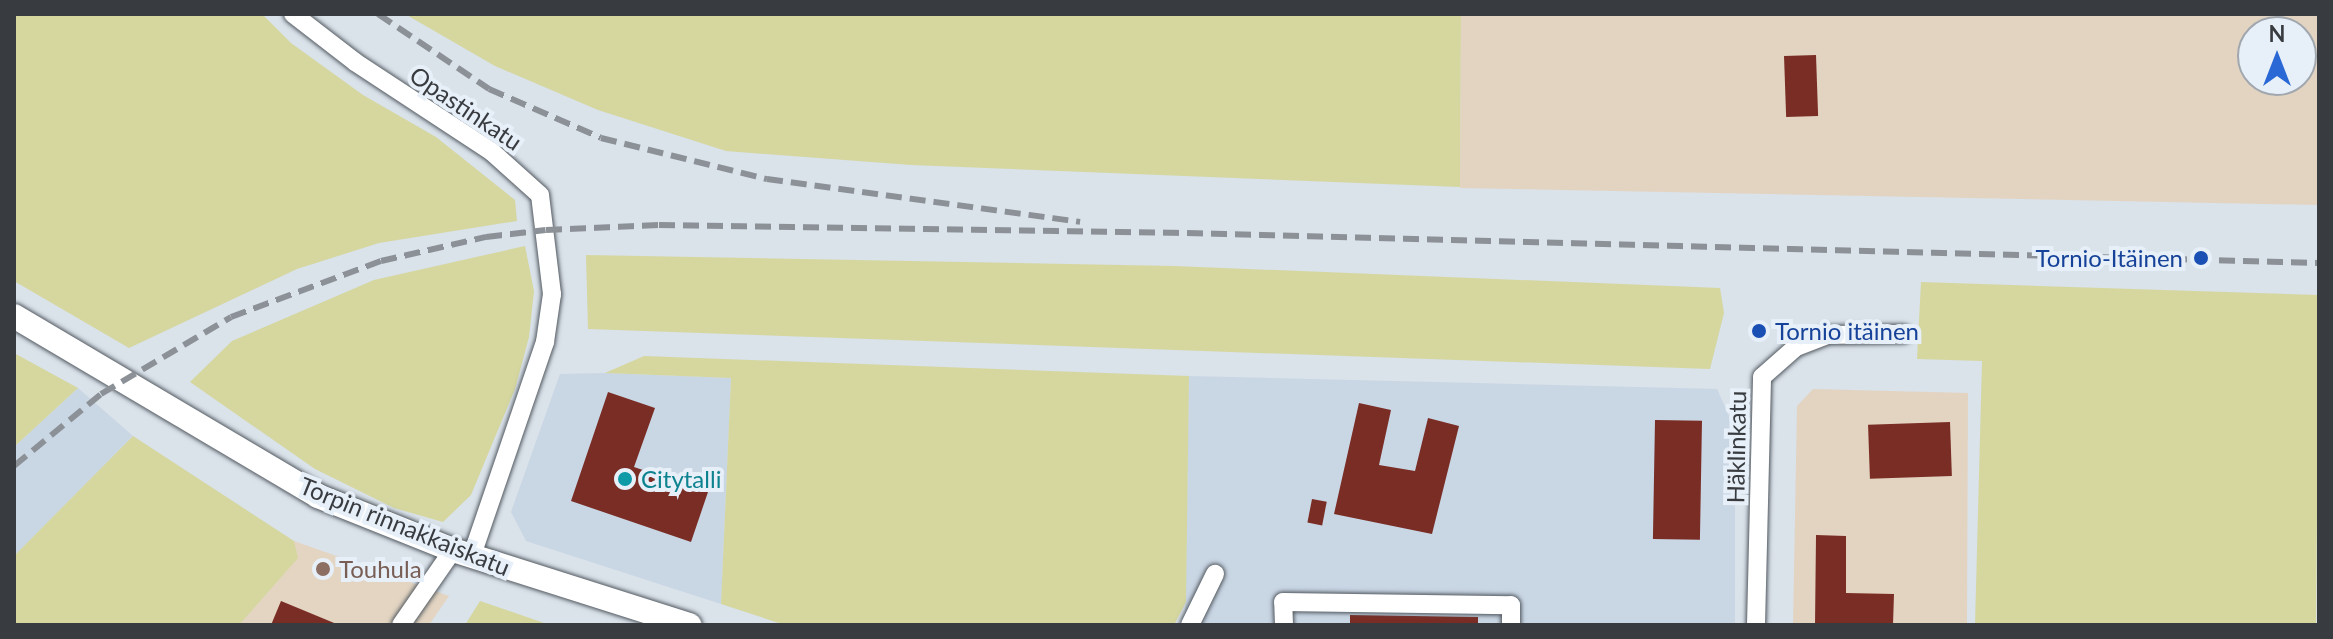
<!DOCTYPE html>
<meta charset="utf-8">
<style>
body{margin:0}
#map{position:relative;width:2333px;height:639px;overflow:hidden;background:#dae2ea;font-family:Lato,sans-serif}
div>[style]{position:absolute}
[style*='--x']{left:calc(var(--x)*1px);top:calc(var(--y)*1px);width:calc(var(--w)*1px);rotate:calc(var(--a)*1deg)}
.built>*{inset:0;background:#c9d6e4}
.industrial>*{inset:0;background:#e3d4c2}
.education>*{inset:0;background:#e3d5c2}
.green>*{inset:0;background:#d5d79f}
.building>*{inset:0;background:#7a2d25;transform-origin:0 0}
.roads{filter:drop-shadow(0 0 2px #525960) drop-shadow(0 0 2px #525960)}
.minor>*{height:18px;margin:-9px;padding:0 9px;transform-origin:9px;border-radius:9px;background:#fff}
.major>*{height:24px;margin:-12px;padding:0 12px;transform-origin:12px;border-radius:12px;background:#fff}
.rail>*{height:6px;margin-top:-3px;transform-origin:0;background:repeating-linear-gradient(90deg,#8c9197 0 16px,transparent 0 24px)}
.dots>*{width:22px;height:22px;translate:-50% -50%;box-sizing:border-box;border:4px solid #e7eff8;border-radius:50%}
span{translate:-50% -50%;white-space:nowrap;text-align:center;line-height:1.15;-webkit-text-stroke:8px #e7eff8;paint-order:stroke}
.street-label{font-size:24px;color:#383b3f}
.transit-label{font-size:24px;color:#164399}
.right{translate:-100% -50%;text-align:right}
.left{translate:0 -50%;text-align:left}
.culture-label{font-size:24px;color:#0d838f}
.education-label{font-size:24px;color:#785e54}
.frame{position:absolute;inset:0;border:16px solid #383b3f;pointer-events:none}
.north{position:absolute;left:2237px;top:16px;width:80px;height:80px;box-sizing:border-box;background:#e7eff8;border:2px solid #a1a7ae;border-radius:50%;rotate:0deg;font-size:22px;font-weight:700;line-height:32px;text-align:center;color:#383b3f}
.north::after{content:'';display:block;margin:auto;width:28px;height:36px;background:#2968d5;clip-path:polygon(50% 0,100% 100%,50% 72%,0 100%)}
</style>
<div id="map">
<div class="built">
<i style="clip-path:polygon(605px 373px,731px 378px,721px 604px,526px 541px,511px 512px,560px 374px)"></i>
<i style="clip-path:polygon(1189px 376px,1717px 389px,1735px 429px,1735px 625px,1185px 625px)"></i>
<i style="clip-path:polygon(78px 388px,133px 436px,14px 556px,14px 447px)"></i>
</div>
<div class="industrial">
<i style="clip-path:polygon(evenodd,1461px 14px,2319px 14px,2319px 205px,1460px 188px,1461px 14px,2253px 32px,2301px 32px,2301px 80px,2253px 80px,2253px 32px)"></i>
<i style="clip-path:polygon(1813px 389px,1968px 393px,1967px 625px,1793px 625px,1797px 406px)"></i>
</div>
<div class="education">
<i style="clip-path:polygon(294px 541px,449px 596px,429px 625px,234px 625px)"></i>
</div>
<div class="green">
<i style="clip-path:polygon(14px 14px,262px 14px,291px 43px,363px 95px,436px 137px,515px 200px,517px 221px,379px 243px,297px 269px,129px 348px,14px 281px)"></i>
<i style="clip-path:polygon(405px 14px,1461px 14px,1460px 187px,911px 165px,726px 151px,598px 110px,495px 66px)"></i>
<i style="clip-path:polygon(525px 246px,534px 291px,529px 337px,515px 389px,471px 495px,443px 522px,394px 508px,315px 469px,190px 382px,232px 341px,374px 280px)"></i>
<i style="clip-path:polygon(586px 255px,1174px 266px,1720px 288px,1724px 313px,1710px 369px,588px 329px)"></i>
<i style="clip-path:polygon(1921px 282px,2319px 295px,2316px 625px,1975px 625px,1982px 361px,1917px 359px)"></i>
<i style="clip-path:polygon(14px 353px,78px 388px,14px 447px)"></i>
<i style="clip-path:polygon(644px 356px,1189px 376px,1186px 602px,1174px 625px,785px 625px,721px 604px,731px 378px,605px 373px)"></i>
<i style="clip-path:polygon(133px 436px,294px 541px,298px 558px,239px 625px,14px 625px,14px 556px)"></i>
<i style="clip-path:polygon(480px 601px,550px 625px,465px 625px)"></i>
</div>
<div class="building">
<i style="left:1816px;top:55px;width:61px;height:32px;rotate:88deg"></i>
<i style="clip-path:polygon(608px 392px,655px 408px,634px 467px,708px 492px,691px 542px,571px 501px)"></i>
<i style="clip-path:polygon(1359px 403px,1391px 410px,1379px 465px,1415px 471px,1428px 418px,1459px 426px,1432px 534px,1334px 514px)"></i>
<i style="left:1655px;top:420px;width:47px;height:119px;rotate:1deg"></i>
<i style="left:1950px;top:422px;width:54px;height:82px;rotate:88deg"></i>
<i style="left:1312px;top:499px;width:15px;height:24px;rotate:11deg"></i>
<i style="clip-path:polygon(1816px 535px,1846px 536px,1846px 593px,1894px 594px,1893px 625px,1815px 625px)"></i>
<i style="clip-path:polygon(281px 601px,339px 625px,271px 625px)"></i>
<i style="clip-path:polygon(1350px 615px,1478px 617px,1478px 625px,1350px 625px)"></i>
</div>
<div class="roads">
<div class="minor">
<i style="--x:293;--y:14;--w:78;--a:37.7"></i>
<i style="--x:355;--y:62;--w:164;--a:33.3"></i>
<i style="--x:492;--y:152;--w:64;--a:41.9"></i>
<i style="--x:540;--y:195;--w:100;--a:83.1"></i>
<i style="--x:552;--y:294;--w:49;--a:98.3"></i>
<i style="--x:545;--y:342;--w:225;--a:108.9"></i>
<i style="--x:401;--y:625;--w:91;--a:-55.3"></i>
<i style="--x:1190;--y:625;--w:57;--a:-63.9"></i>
<i style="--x:1284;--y:625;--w:23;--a:-92"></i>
<i style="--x:1283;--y:602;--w:228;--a:0.8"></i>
<i style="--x:1511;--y:605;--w:20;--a:90"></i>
<i style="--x:1756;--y:625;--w:248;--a:-88.6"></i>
<i style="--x:1762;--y:377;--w:45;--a:-41.4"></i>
<i style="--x:1796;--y:347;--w:34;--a:-21"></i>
<i style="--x:1828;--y:335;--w:75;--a:-0.8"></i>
</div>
<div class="major">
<i style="--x:14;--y:316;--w:353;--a:30.6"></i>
<i style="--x:318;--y:496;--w:145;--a:21.8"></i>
<i style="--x:453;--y:550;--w:248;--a:17.6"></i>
</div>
</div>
<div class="rail">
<i style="--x:378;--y:14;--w:134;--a:34"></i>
<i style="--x:489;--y:89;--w:122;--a:23.6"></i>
<i style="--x:601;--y:138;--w:171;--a:13.9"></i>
<i style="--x:767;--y:179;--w:316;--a:7.8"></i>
<i style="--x:14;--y:466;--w:113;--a:-39.6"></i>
<i style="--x:101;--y:394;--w:151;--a:-30.6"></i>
<i style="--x:231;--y:317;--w:160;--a:-20.5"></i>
<i style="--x:381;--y:261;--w:108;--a:-12.9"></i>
<i style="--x:486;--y:237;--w:60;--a:-6.7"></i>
<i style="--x:546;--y:230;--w:113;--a:-2.5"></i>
<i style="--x:659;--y:225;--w:528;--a:0.87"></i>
<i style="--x:1187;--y:233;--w:1132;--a:1.52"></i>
</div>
<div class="dots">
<i style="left:2201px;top:258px;background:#1a4fb4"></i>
<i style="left:1759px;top:331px;background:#1a4fb4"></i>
<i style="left:625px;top:479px;background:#0f9aa8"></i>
<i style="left:323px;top:569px;background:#8d6e63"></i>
</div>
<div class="street-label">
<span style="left:466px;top:108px;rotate:34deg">Opastinkatu</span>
<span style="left:1736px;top:447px;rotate:-89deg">Häklinkatu</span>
<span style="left:405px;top:526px;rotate:22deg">Torpin rinnakkaiskatu</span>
</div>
<div class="transit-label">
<span class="right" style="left:2183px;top:258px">Tornio-Itäinen</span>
<span class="left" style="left:1775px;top:331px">Tornio itäinen</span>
</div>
<div class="culture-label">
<span class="left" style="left:641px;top:479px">Citytalli</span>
</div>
<div class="education-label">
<span class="left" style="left:339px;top:569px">Touhula</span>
</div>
<div class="frame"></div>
<div class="north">N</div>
</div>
